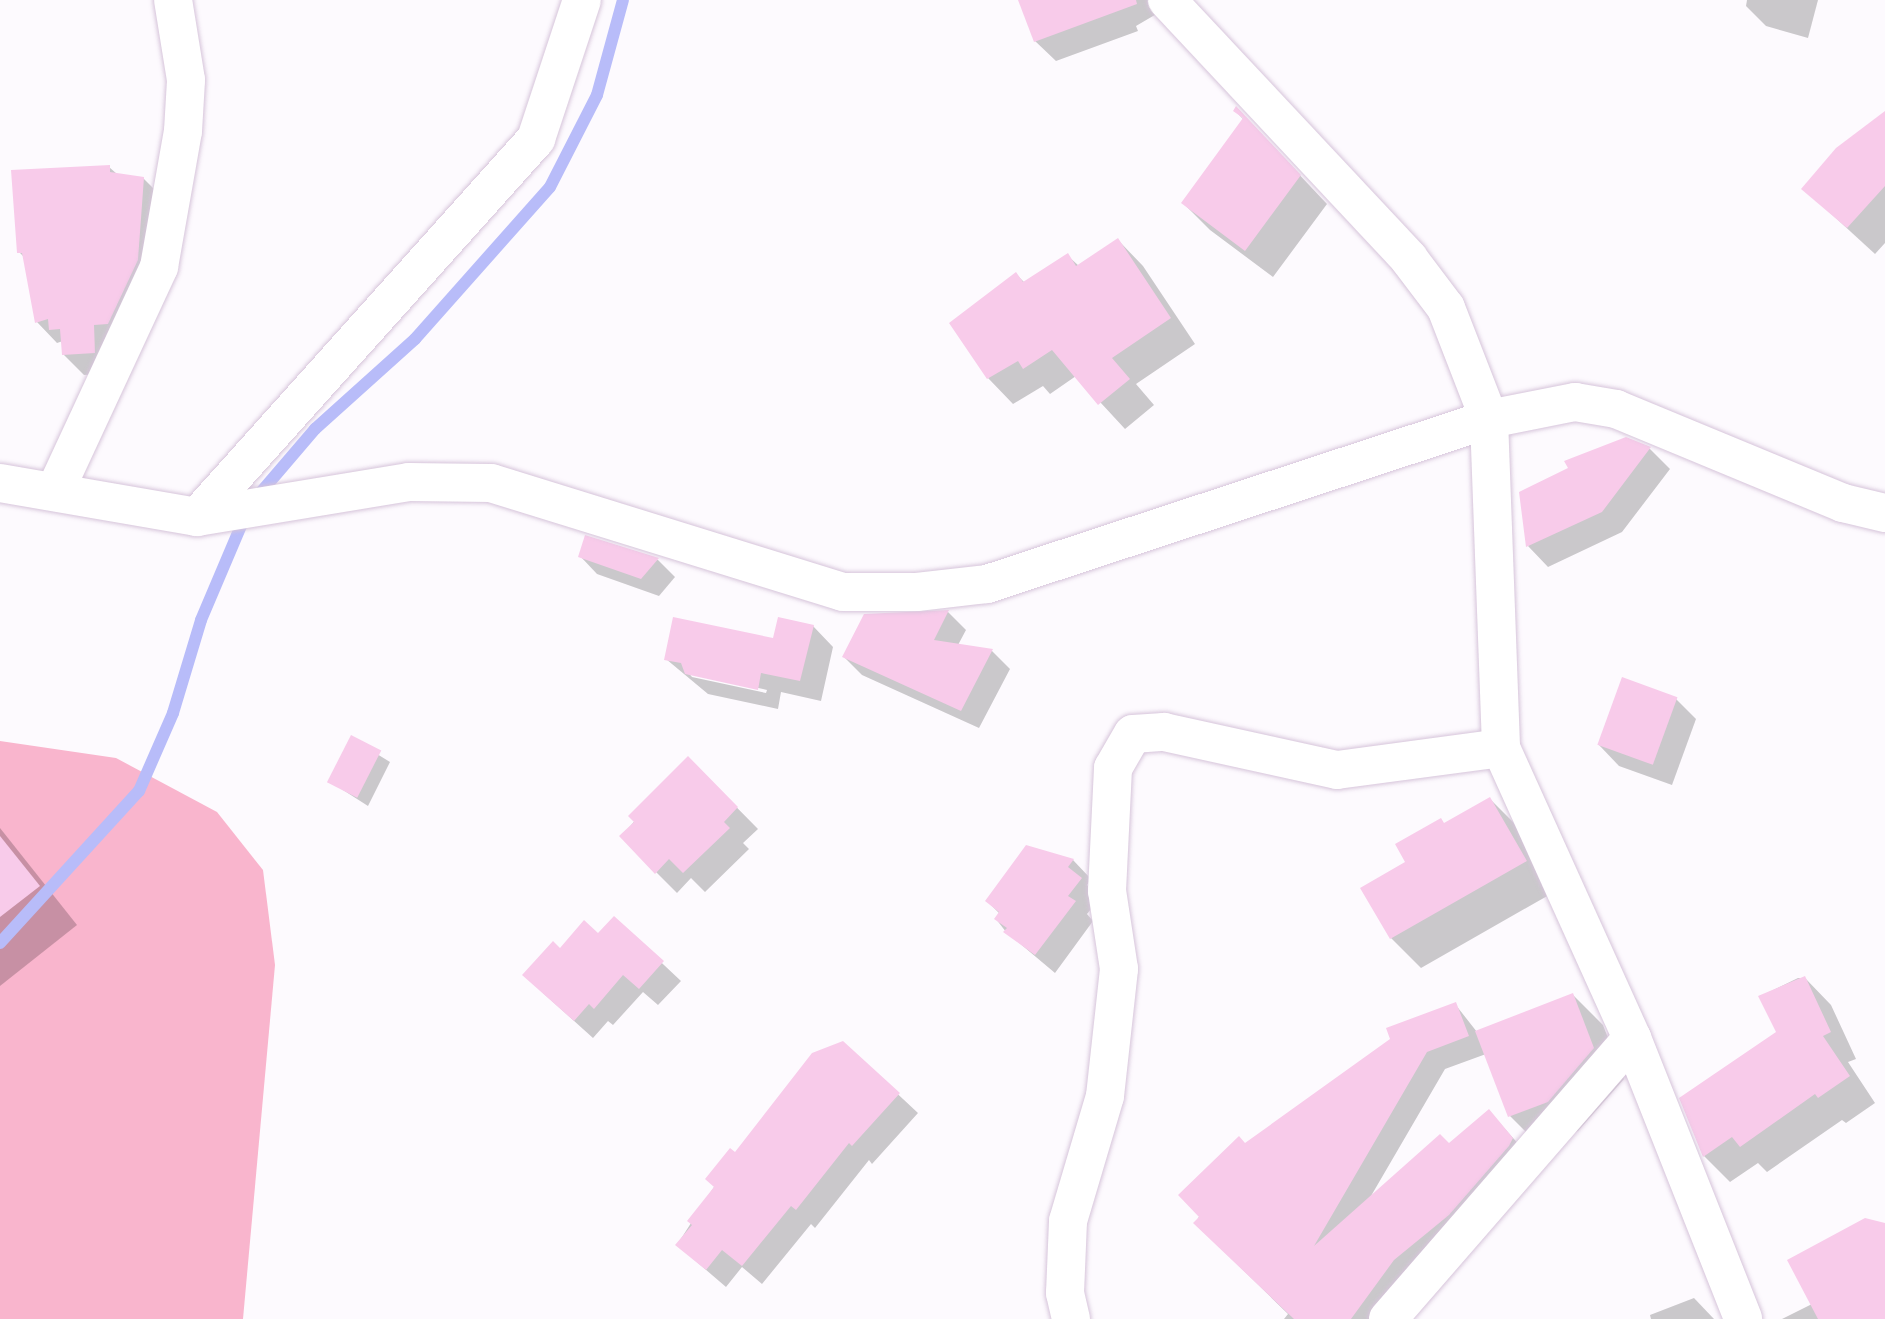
<!DOCTYPE html>
<style>
body{margin:0}
#map{position:relative;width:1885px;height:1319px;overflow:hidden;background:#fdfafe;font-family:"PT Sans",sans-serif}
div>[style]{position:absolute}
[style*='--x']{left:calc(var(--x)*1px);top:calc(var(--y)*1px);width:calc(var(--w)*1px);rotate:calc(var(--a)*1deg)}
.green>*{inset:0;background:#f9b5cd}
.shadow>*{inset:0;background:#0003}
.stream>*{height:12px;margin:-6px;padding:0 6px;transform-origin:6px;border-radius:6px;background:#b8bcf9}
.building>*{inset:0;background:#f8cbea;transform-origin:0 0}
.roads{filter:drop-shadow(0 0 2px #d6c4da) drop-shadow(0 0 2px #d6c4da)}
.minor>*{height:38px;margin:-19px;padding:0 19px;transform-origin:19px;border-radius:19px;background:#fff}
span{translate:-50% -50%;white-space:nowrap;text-align:center;line-height:1.15;-webkit-text-stroke:7px #fff;paint-order:stroke}
</style>
<div id="map">
<div class="green">
<i style="clip-path:polygon(0 741px,116px 758px,217px 812px,263px 870px,275px 965px,243px 1319px,0 1319px)"></i>
</div>
<div class="shadow">
<i style="clip-path:polygon(1020px 0,1156px 0,1165px 9px,1136px 26px,1138px 31px,1056px 61px,1035px 41px)"></i>
<i style="clip-path:polygon(1747px 0,1818px 0,1808px 38px,1766px 26px,1746px 6px)"></i>
<i style="clip-path:polygon(1235px 111px,1263px 136px,1327px 204px,1273px 277px,1210px 230px,1183px 203px,1244px 120px)"></i>
<i style="clip-path:polygon(1885px 113px,1885px 243px,1875px 254px,1803px 188px)"></i>
<i style="clip-path:polygon(109px 167px,117px 174px,143px 178px,164px 199px,115px 373px,84px 375px,63px 354px,63px 341px,57px 343px,37px 322px,25px 258px,19px 252px)"></i>
<i style="clip-path:polygon(1118px 240px,1143px 266px,1195px 344px,1136px 384px,1154px 405px,1125px 429px,1076px 376px,1050px 394px,1043px 386px,1013px 404px,988px 378px,1016px 274px,1025px 283px,1068px 256px,1079px 266px)"></i>
<i style="clip-path:polygon(1626px 439px,1650px 449px,1670px 469px,1622px 532px,1548px 567px,1528px 546px,1570px 469px,1566px 462px)"></i>
<i style="clip-path:polygon(586px 537px,658px 560px,675px 577px,659px 596px,597px 574px,580px 556px)"></i>
<i style="clip-path:polygon(948px 612px,966px 630px,958px 645px,992px 651px,1010px 669px,979px 728px,862px 675px,844px 657px,865px 616px)"></i>
<i style="clip-path:polygon(evenodd,813px 626px,833px 647px,821px 701px,781px 692px,778px 709px,708px 694px,666px 659px,774px 641px,813px 626px,688px 672px,767px 690px,766px 693px,692px 677px,688px 672px)"></i>
<i style="clip-path:polygon(1676px 699px,1696px 719px,1672px 785px,1619px 766px,1599px 745px)"></i>
<i style="clip-path:polygon(351px 738px,390px 762px,368px 806px,329px 781px)"></i>
<i style="clip-path:polygon(688px 758px,758px 829px,743px 843px,749px 849px,705px 892px,691px 878px,677px 893px,621px 837px)"></i>
<i style="clip-path:polygon(1490px 799px,1520px 829px,1556px 891px,1421px 968px,1391px 938px,1407px 863px,1445px 824px)"></i>
<i style="clip-path:polygon(0 828px,77px 925px,0 986px)"></i>
<i style="clip-path:polygon(1027px 847px,1073px 860px,1091px 879px,1087px 885px,1100px 898px,1087px 914px,1093px 921px,1055px 973px,1006px 932px,996px 919px,1000px 914px,987px 901px)"></i>
<i style="clip-path:polygon(614px 918px,681px 981px,658px 1005px,643px 992px,613px 1025px,608px 1021px,593px 1038px,543px 993px,560px 950px,599px 935px)"></i>
<i style="clip-path:polygon(1798px 978px,1805px 978px,1831px 1005px,1856px 1059px,1848px 1062px,1875px 1103px,1846px 1123px,1842px 1120px,1767px 1172px,1758px 1163px,1730px 1182px,1704px 1156px,1778px 1032px,1761px 996px)"></i>
<i style="clip-path:polygon(1573px 995px,1603px 1025px,1624px 1079px,1578px 1131px,1540px 1146px,1510px 1116px,1486px 1054px,1445px 1069px,1371px 1196px,1449px 1145px,1489px 1111px,1530px 1157px,1382px 1319px,1284px 1319px,1288px 1314px,1195px 1223px,1245px 1145px,1455px 1004px,1477px 1032px)"></i>
<i style="clip-path:polygon(843px 1043px,918px 1113px,872px 1164px,869px 1160px,815px 1228px,811px 1224px,762px 1284px,742px 1267px,726px 1287px,677px 1245px,735px 1154px)"></i>
<i style="clip-path:polygon(1885px 1229px,1885px 1319px,1782px 1319px,1812px 1304px)"></i>
<i style="clip-path:polygon(1694px 1298px,1714px 1319px,1651px 1319px,1650px 1315px)"></i>
</div>
<div class="stream">
<i style="--x:256;--y:498;--w:91;--a:-49.5"></i>
<i style="--x:315;--y:429;--w:135;--a:-42"></i>
<i style="--x:415;--y:339;--w:203;--a:-48.4"></i>
<i style="--x:550;--y:187;--w:103;--a:-62.9"></i>
<i style="--x:597;--y:95;--w:98;--a:-74.7"></i>
<i style="--x:0;--y:943;--w:206;--a:-47.6"></i>
<i style="--x:139;--y:791;--w:85;--a:-66.4"></i>
<i style="--x:173;--y:713;--w:97;--a:-73.2"></i>
<i style="--x:201;--y:620;--w:115;--a:-67"></i>
</div>
<div class="building">
<i style="clip-path:polygon(1018px 0,1136px 0,1137px 4px,1034px 42px)"></i>
<i style="clip-path:polygon(1236px 106px,1301px 175px,1245px 251px,1181px 203px,1243px 118px,1233px 111px)"></i>
<i style="clip-path:polygon(1885px 111px,1885px 186px,1847px 228px,1801px 189px,1836px 148px)"></i>
<i style="clip-path:polygon(110px 165px,110px 172px,144px 177px,138px 260px,108px 324px,94px 325px,95px 353px,62px 355px,60px 329px,49px 330px,48px 319px,35px 323px,22px 253px,17px 253px,11px 170px)"></i>
<i style="clip-path:polygon(1118px 238px,1171px 318px,1112px 358px,1130px 379px,1098px 405px,1052px 350px,1023px 369px,1018px 361px,987px 379px,949px 323px,1016px 272px,1023px 282px,1068px 253px,1076px 266px)"></i>
<i style="clip-path:polygon(1626px 437px,1651px 447px,1602px 512px,1526px 547px,1519px 492px,1568px 468px,1564px 461px)"></i>
<i style="clip-path:polygon(585px 535px,659px 558px,641px 579px,578px 557px)"></i>
<i style="clip-path:polygon(949px 610px,934px 640px,993px 649px,961px 711px,842px 657px,864px 614px)"></i>
<i style="clip-path:polygon(673px 617px,773px 638px,778px 617px,814px 625px,800px 681px,761px 673px,758px 690px,685px 674px,681px 663px,664px 660px)"></i>
<i style="left:1622px;top:677px;width:59px;height:72px;rotate:20deg"></i>
<i style="left:351px;top:735px;width:34px;height:53px;rotate:27deg"></i>
<i style="clip-path:polygon(688px 756px,738px 807px,724px 822px,730px 828px,683px 873px,669px 859px,655px 874px,619px 836px,634px 822px,628px 816px)"></i>
<i style="clip-path:polygon(1490px 797px,1527px 861px,1390px 939px,1360px 888px,1405px 862px,1395px 844px,1441px 818px,1444px 823px)"></i>
<i style="clip-path:polygon(0 836px,40px 886px,0 917px)"></i>
<i style="clip-path:polygon(1026px 845px,1074px 859px,1068px 867px,1082px 878px,1068px 896px,1076px 901px,1035px 955px,1003px 932px,1007px 928px,994px 919px,999px 912px,985px 901px)"></i>
<i style="clip-path:polygon(614px 916px,664px 961px,639px 989px,623px 975px,594px 1009px,589px 1004px,574px 1021px,522px 975px,553px 941px,560px 948px,584px 920px,598px 933px)"></i>
<i style="clip-path:polygon(1805px 976px,1831px 1032px,1823px 1036px,1850px 1076px,1818px 1098px,1815px 1094px,1740px 1147px,1732px 1137px,1703px 1157px,1679px 1098px,1776px 1032px,1758px 996px)"></i>
<i style="clip-path:polygon(1573px 993px,1594px 1048px,1548px 1102px,1508px 1117px,1475px 1031px)"></i>
<i style="clip-path:polygon(1456px 1002px,1469px 1036px,1427px 1052px,1314px 1246px,1440px 1134px,1449px 1143px,1489px 1109px,1513px 1138px,1509px 1146px,1449px 1215px,1394px 1260px,1351px 1319px,1294px 1319px,1193px 1223px,1199px 1217px,1178px 1195px,1239px 1136px,1245px 1143px,1390px 1039px,1386px 1028px)"></i>
<i style="clip-path:polygon(843px 1041px,900px 1093px,852px 1146px,849px 1143px,796px 1210px,791px 1206px,742px 1266px,722px 1250px,706px 1270px,675px 1245px,692px 1225px,687px 1221px,714px 1187px,705px 1179px,730px 1148px,735px 1152px,812px 1053px)"></i>
<i style="clip-path:polygon(1865px 1218px,1885px 1223px,1885px 1319px,1818px 1319px,1787px 1260px)"></i>
</div>
<div class="roads">
<div class="minor">
<i style="--x:1167;--y:0;--w:354;--a:46.9"></i>
<i style="--x:1409;--y:259;--w:61;--a:52.9"></i>
<i style="--x:1446;--y:308;--w:119;--a:68.8"></i>
<i style="--x:1489;--y:419;--w:329;--a:87.9"></i>
<i style="--x:1501;--y:748;--w:318;--a:65.7"></i>
<i style="--x:1632;--y:1038;--w:302;--a:68.4"></i>
<i style="--x:0;--y:483;--w:200;--a:9.8"></i>
<i style="--x:197;--y:517;--w:215;--a:-9.4"></i>
<i style="--x:409;--y:482;--w:82;--a:0.7"></i>
<i style="--x:491;--y:483;--w:368;--a:17.2"></i>
<i style="--x:843;--y:592;--w:74;--a:0"></i>
<i style="--x:917;--y:592;--w:70;--a:-6.5"></i>
<i style="--x:987;--y:584;--w:528;--a:-18.19"></i>
<i style="--x:1489;--y:419;--w:88;--a:-11.2"></i>
<i style="--x:1575;--y:402;--w:42;--a:9.7"></i>
<i style="--x:1616;--y:409;--w:246;--a:22.5"></i>
<i style="--x:1843;--y:503;--w:43;--a:13.4"></i>
<i style="--x:56;--y:489;--w:245;--a:-65.1"></i>
<i style="--x:159;--y:267;--w:138;--a:-80"></i>
<i style="--x:183;--y:131;--w:51;--a:-86.6"></i>
<i style="--x:186;--y:80;--w:81;--a:-99.2"></i>
<i style="--x:197;--y:517;--w:508;--a:-48.11"></i>
<i style="--x:536;--y:139;--w:146;--a:-71.7"></i>
<i style="--x:1071;--y:1319;--w:27;--a:-103"></i>
<i style="--x:1065;--y:1293;--w:72;--a:-87.6"></i>
<i style="--x:1068;--y:1221;--w:130;--a:-73.5"></i>
<i style="--x:1105;--y:1096;--w:128;--a:-83.7"></i>
<i style="--x:1119;--y:969;--w:79;--a:-98.7"></i>
<i style="--x:1107;--y:891;--w:123;--a:-87.2"></i>
<i style="--x:1113;--y:768;--w:39;--a:-60"></i>
<i style="--x:1133;--y:734;--w:31;--a:-4"></i>
<i style="--x:1164;--y:732;--w:177;--a:12.4"></i>
<i style="--x:1337;--y:770;--w:165;--a:-7.6"></i>
<i style="--x:1388;--y:1319;--w:372;--a:-49"></i>
</div>
</div>
</div>
